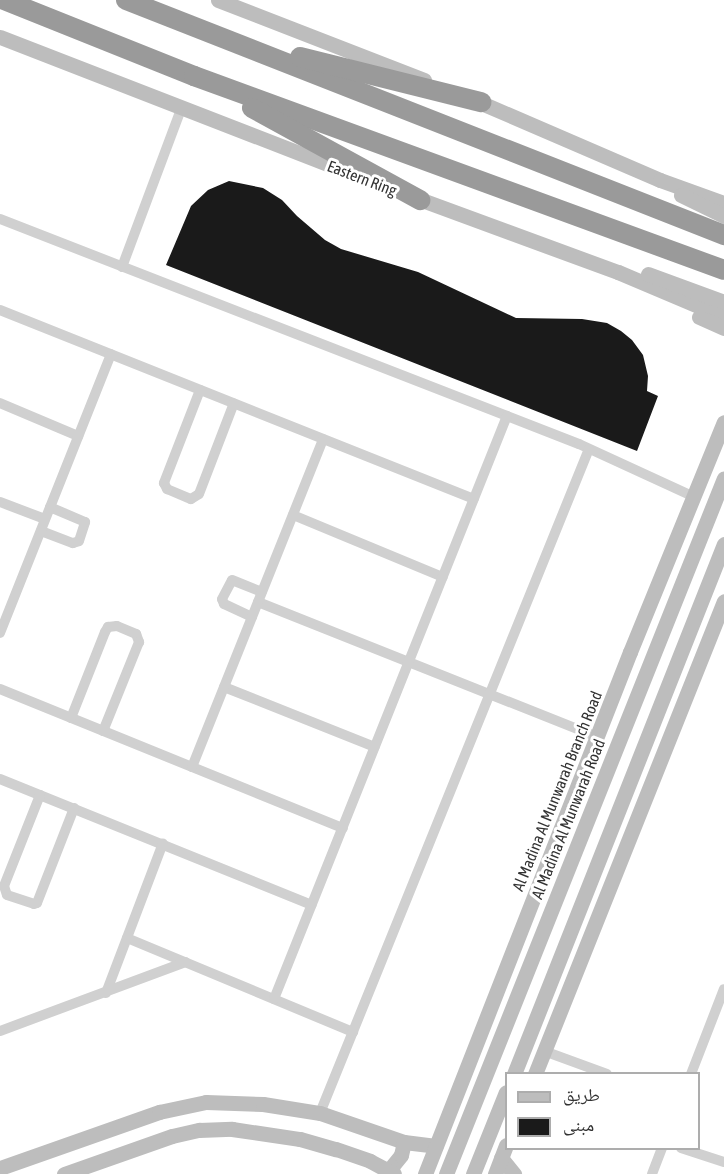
<!DOCTYPE html>
<meta charset="utf-8">
<style>
body{margin:0}
#map{position:relative;width:724px;height:1174px;overflow:hidden;background:#fff;font-family:"Asap Condensed","Noto Naskh Arabic",sans-serif}
div>[style]{position:absolute}
[style*='--x']{left:calc(var(--x)*1px);top:calc(var(--y)*1px);width:calc(var(--w)*1px);rotate:calc(var(--a)*1deg)}
.building>*{inset:0;background:#1a1a1a}
.street>*{height:10px;margin:-5px;padding:0 5px;transform-origin:5px;border-radius:5px;background:#d0d0d0}
.secondary>*{height:15px;margin:-7.5px;padding:0 7.5px;transform-origin:7.5px;border-radius:7.5px;background:#bdbdbd}
.highway>*{height:20px;margin:-10px;padding:0 10px;transform-origin:10px;border-radius:10px;background:#9a9a9a}
span{translate:-50% -50%;white-space:nowrap;text-align:center;line-height:1.15;-webkit-text-stroke:6px #fff;paint-order:stroke}
.street-label{font-size:16px;color:#333}
.legend{position:absolute;left:505px;top:1072px;width:195px;height:78px;box-sizing:border-box;background:#fff;border:2px solid #adadad;margin:0;padding:8px 10px;list-style:none;font-size:18px;color:#333}
.legend li{display:flex;align-items:center;gap:12px;height:30px}
.legend b{width:30px;border:2px solid #adadad}
</style>
<div id="map">
<div class="building">
<i style="clip-path:polygon(229px 181px,263px 188px,282px 200px,297px 216px,325px 240px,341px 249px,418px 272px,516px 318px,582px 319px,607px 323px,621px 331px,632px 340px,643px 355px,648px 376px,647px 391px,658px 396px,637px 451px,166px 265px,191px 206px,208px 190px)"></i>
</div>
<div class="street">
<i style="--x:0;--y:219;--w:621;--a:21.24"></i>
<i style="--x:579;--y:444;--w:124;--a:24.7"></i>
<i style="--x:122;--y:267;--w:169;--a:-69.5"></i>
<i style="--x:0;--y:310;--w:510;--a:21.74"></i>
<i style="--x:200;--y:390;--w:100;--a:111.2"></i>
<i style="--x:164;--y:483;--w:7;--a:63"></i>
<i style="--x:167;--y:489;--w:26;--a:23"></i>
<i style="--x:191;--y:499;--w:9;--a:-32"></i>
<i style="--x:199;--y:494;--w:97;--a:-69"></i>
<i style="--x:0;--y:403;--w:85;--a:22.9"></i>
<i style="--x:0;--y:502;--w:48;--a:20.7"></i>
<i style="--x:293;--y:515;--w:162;--a:22.5"></i>
<i style="--x:41;--y:531;--w:34;--a:21"></i>
<i style="--x:73;--y:543;--w:6;--a:-18"></i>
<i style="--x:79;--y:541;--w:20;--a:-72"></i>
<i style="--x:85;--y:522;--w:38;--a:-157"></i>
<i style="--x:258;--y:602;--w:365;--a:21.7"></i>
<i style="--x:252;--y:617;--w:31;--a:-155"></i>
<i style="--x:224;--y:604;--w:5;--a:-112"></i>
<i style="--x:222;--y:599;--w:21;--a:-62"></i>
<i style="--x:232;--y:580;--w:32;--a:22"></i>
<i style="--x:0;--y:633;--w:300;--a:-68.3"></i>
<i style="--x:224;--y:687;--w:162;--a:21.7"></i>
<i style="--x:0;--y:689;--w:370;--a:22.1"></i>
<i style="--x:71;--y:718;--w:92;--a:-68.4"></i>
<i style="--x:105;--y:632;--w:6;--a:-59"></i>
<i style="--x:108;--y:627;--w:9;--a:-6"></i>
<i style="--x:117;--y:626;--w:21;--a:23"></i>
<i style="--x:136;--y:634;--w:9;--a:69"></i>
<i style="--x:139;--y:642;--w:96;--a:112"></i>
<i style="--x:192;--y:767;--w:353;--a:-68.2"></i>
<i style="--x:0;--y:779;--w:336;--a:22"></i>
<i style="--x:40;--y:795;--w:98;--a:111.6"></i>
<i style="--x:4;--y:886;--w:9;--a:72"></i>
<i style="--x:7;--y:895;--w:28;--a:18"></i>
<i style="--x:34;--y:904;--w:3;--a:-18"></i>
<i style="--x:37;--y:903;--w:102;--a:-68.7"></i>
<i style="--x:127;--y:938;--w:245;--a:22.6"></i>
<i style="--x:106;--y:993;--w:160;--a:-69.2"></i>
<i style="--x:274;--y:999;--w:628;--a:-68.22"></i>
<i style="--x:0;--y:1031;--w:198;--a:-20.4"></i>
<i style="--x:544;--y:1051;--w:67;--a:20.1"></i>
<i style="--x:691;--y:1074;--w:91;--a:-68.8"></i>
<i style="--x:320;--y:1113;--w:716;--a:-67.95"></i>
<i style="--x:681;--y:1148;--w:45;--a:18"></i>
<i style="--x:652;--y:1174;--w:28;--a:-69"></i>
</div>
<div class="secondary">
<i style="--x:218;--y:0;--w:221;--a:21.2"></i>
<i style="--x:0;--y:37;--w:396;--a:21.2"></i>
<i style="--x:472;--y:99;--w:205;--a:23.3"></i>
<i style="--x:660;--y:180;--w:68;--a:19.8"></i>
<i style="--x:681;--y:195;--w:48;--a:26"></i>
<i style="--x:411;--y:196;--w:221;--a:20.2"></i>
<i style="--x:618;--y:272;--w:115;--a:23"></i>
<i style="--x:648;--y:274;--w:81;--a:20.2"></i>
<i style="--x:699;--y:317;--w:27;--a:24"></i>
<i style="--x:514;--y:1074;--w:570;--a:-68.39"></i>
<i style="--x:535;--y:1074;--w:509;--a:-68.22"></i>
<i style="--x:501;--y:1158;--w:21;--a:51"></i>
<i style="--x:0;--y:1168;--w:169;--a:-19.4"></i>
<i style="--x:159;--y:1112;--w:48;--a:-12"></i>
<i style="--x:206;--y:1102;--w:57;--a:2"></i>
<i style="--x:263;--y:1104;--w:58;--a:9"></i>
<i style="--x:320;--y:1113;--w:89;--a:19"></i>
<i style="--x:404;--y:1142;--w:32;--a:7"></i>
<i style="--x:389;--y:1170;--w:19;--a:-51"></i>
<i style="--x:401;--y:1155;--w:13;--a:-77"></i>
<i style="--x:64;--y:1174;--w:114;--a:-19.4"></i>
<i style="--x:172;--y:1136;--w:28;--a:-13"></i>
<i style="--x:199;--y:1130;--w:33;--a:-2"></i>
<i style="--x:232;--y:1129;--w:69;--a:8.4"></i>
<i style="--x:300;--y:1139;--w:37;--a:16"></i>
<i style="--x:336;--y:1149;--w:36;--a:19"></i>
<i style="--x:370;--y:1161;--w:27;--a:28"></i>
<i style="--x:425;--y:1174;--w:561;--a:-68.56"></i>
<i style="--x:630;--y:652;--w:248;--a:-67.8"></i>
<i style="--x:446;--y:1174;--w:749;--a:-68.23"></i>
<i style="--x:473;--y:1174;--w:88;--a:-68.1"></i>
<i style="--x:495;--y:1174;--w:31;--a:-69"></i>
</div>
<div class="highway">
<i style="--x:4;--y:0;--w:205;--a:21.8"></i>
<i style="--x:194;--y:76;--w:564;--a:20.1"></i>
<i style="--x:126;--y:0;--w:643;--a:21.45"></i>
<i style="--x:300;--y:57;--w:187;--a:14"></i>
<i style="--x:252;--y:108;--w:192;--a:28.7"></i>
</div>
<div class="street-label">
<span style="left:362px;top:178px;rotate:21deg">Eastern Ring</span>
<span style="left:557px;top:791px;rotate:-68deg">Al Madina Al Munwarah Branch Road</span>
<span style="left:568px;top:819px;rotate:-68deg">Al Madina Al Munwarah Road</span>
</div>
<ul class="legend">
<li><b style="height:8px;background:#bdbdbd"></b>طريق</li>
<li><b style="height:16px;background:#1a1a1a"></b>مبنى</li>
</ul>
</div>
